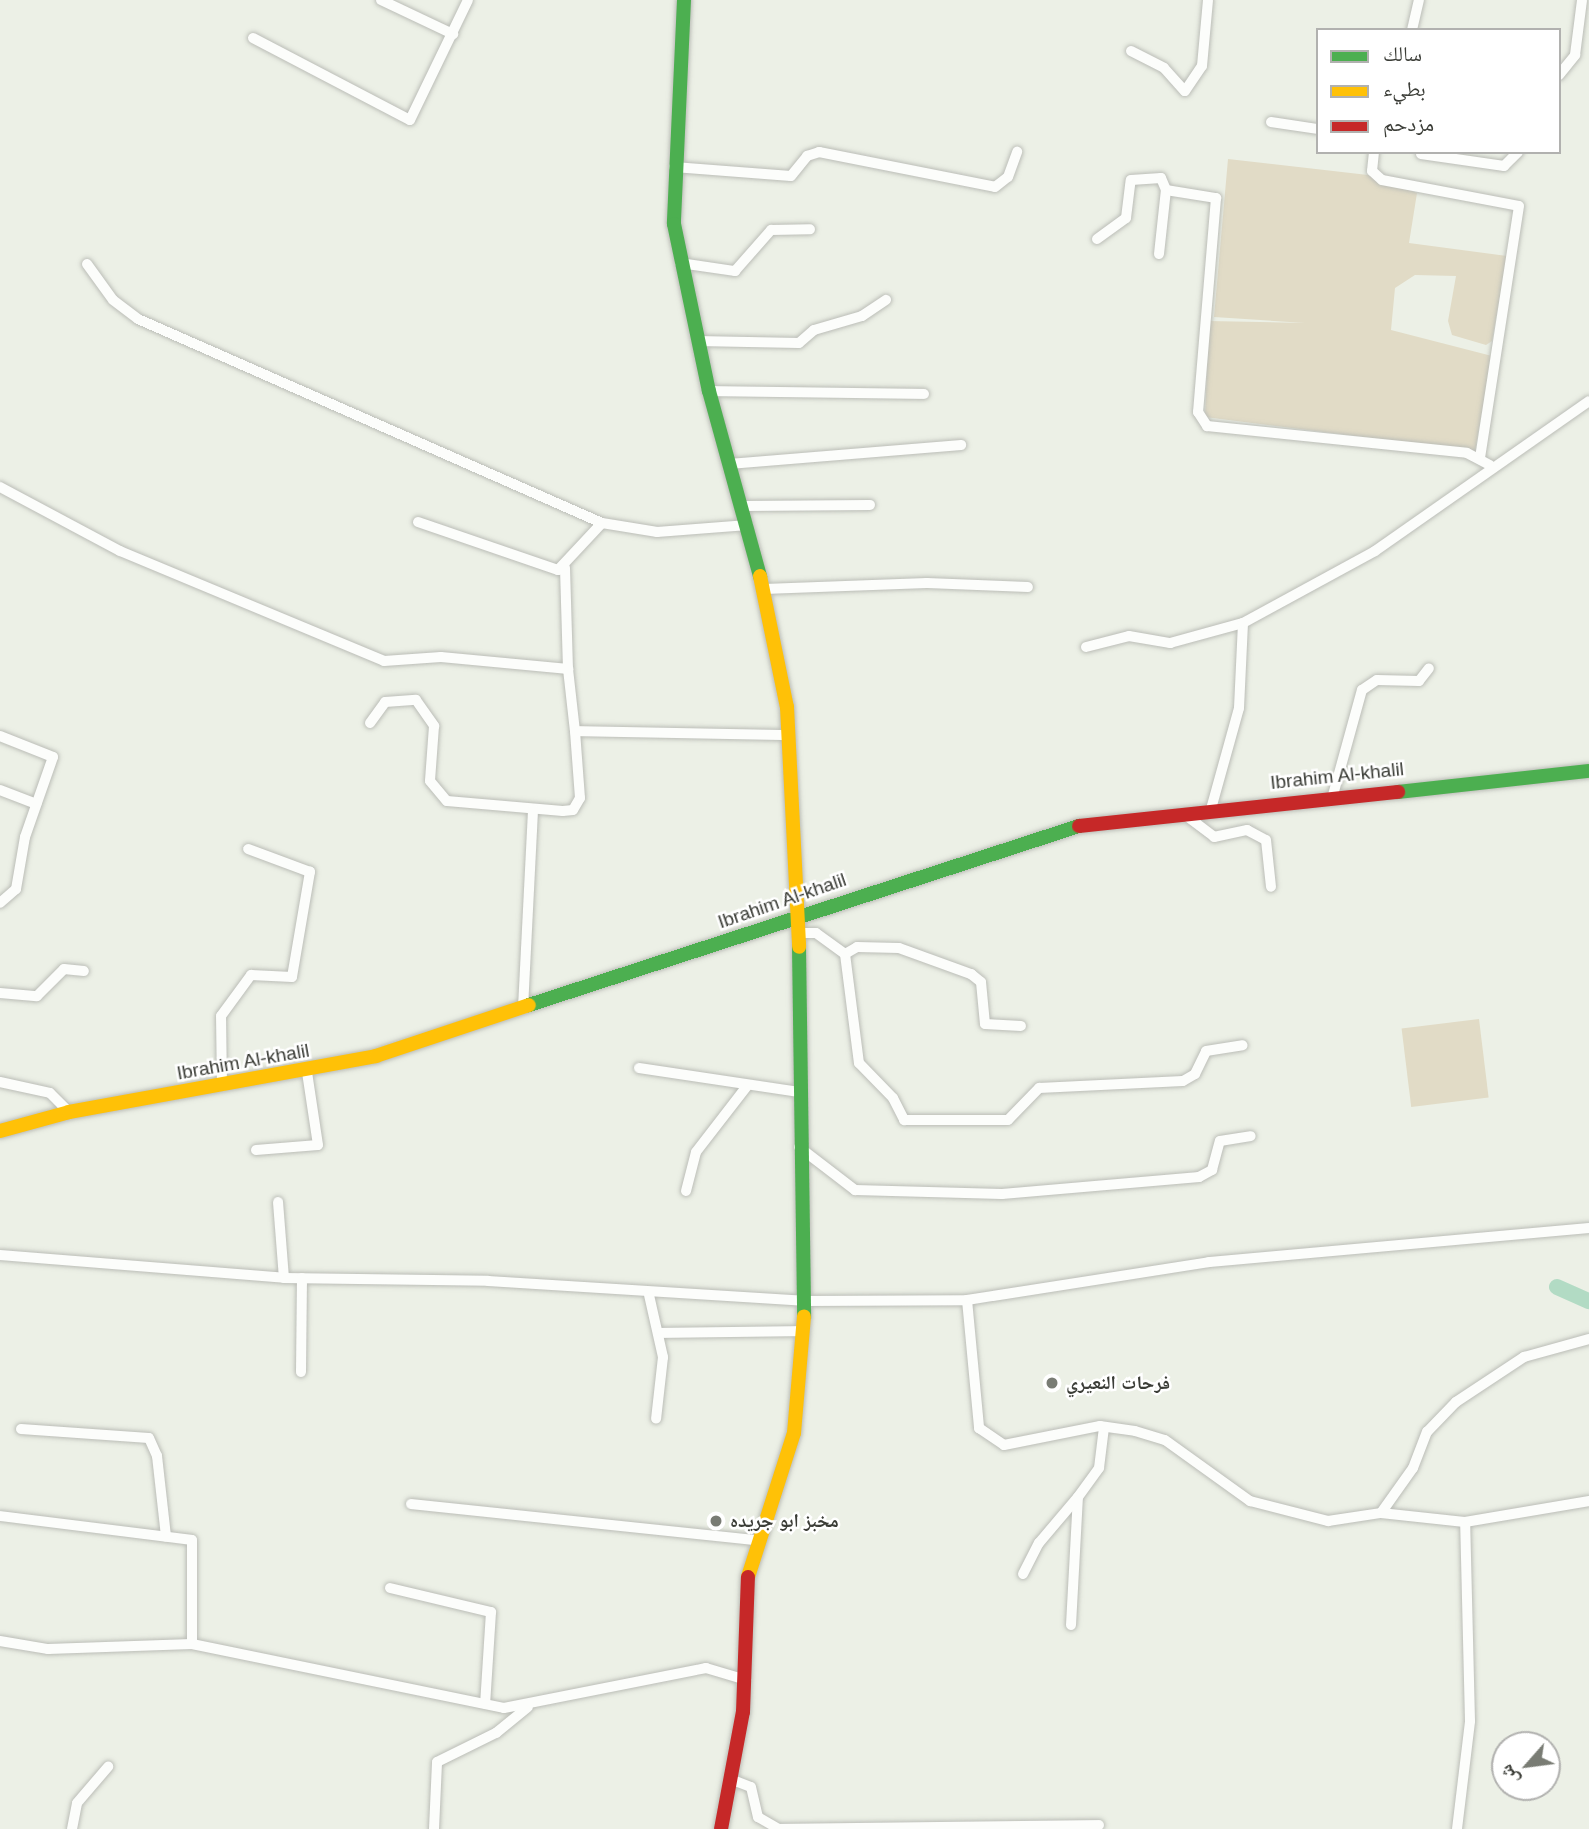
<!DOCTYPE html>
<meta charset="utf-8">
<style>
body{margin:0}
#map{position:relative;width:1589px;height:1829px;overflow:hidden;background:#ecf0e6;font-family:Helvetica,"Noto Naskh Arabic",sans-serif}
div>[style]{position:absolute}
[style*='--x']{left:calc(var(--x)*1px);top:calc(var(--y)*1px);width:calc(var(--w)*1px);rotate:calc(var(--a)*1deg)}
.green>*{inset:0;background:#e1dbc6;transform-origin:0 0}
.river>*{height:16px;margin:-8px;padding:0 8px;transform-origin:8px;border-radius:8px;background:#b2dbc4}
.roads{filter:drop-shadow(0 0 2px #bbbdb7) drop-shadow(0 0 2px #bbbdb7)}
.street>*{height:10px;margin:-5px;padding:0 5px;transform-origin:5px;border-radius:5px;background:#fcfdfb}
.fast>*{height:14px;margin:-7px;padding:0 7px;transform-origin:7px;border-radius:7px;background:#4caf50}
.slow>*{height:14px;margin:-7px;padding:0 7px;transform-origin:7px;border-radius:7px;background:#ffc107}
.jam>*{height:14px;margin:-7px;padding:0 7px;transform-origin:7px;border-radius:7px;background:#c62828}
.dots>*{width:19px;height:19px;translate:-50% -50%;box-sizing:border-box;border:4px solid #fff;border-radius:50%}
span{translate:-50% -50%;white-space:nowrap;text-align:center;line-height:1.15;-webkit-text-stroke:5px #fff;paint-order:stroke}
.street-label{font-size:19px;color:#3b3d37}
.poi-label{font-size:19px;color:#3b3d37;font-weight:700}
.left{translate:0 -50%;text-align:left}
.legend{position:absolute;left:1316px;top:28px;width:245px;height:126px;box-sizing:border-box;background:#fff;border:2px solid #b1b1af;margin:0;padding:9px 12px;list-style:none;font-size:21px;color:#3b3d37}
.legend li{display:flex;align-items:center;gap:14px;height:35px}
.legend b{width:35px;border:2px solid #b1b1af}
.north{position:absolute;left:1491px;top:1731px;width:70px;height:70px;box-sizing:border-box;background:#fff;border:2px solid #b1b1af;border-radius:50%;rotate:242deg;font-size:19px;font-weight:700;line-height:28px;text-align:center;color:#3b3d37}
.north::after{content:'';display:block;margin:auto;width:24px;height:32px;background:#797c74;clip-path:polygon(50% 0,100% 100%,50% 72%,0 100%)}
</style>
<div id="map">
<div class="green">
<i style="clip-path:polygon(1228px 159px,1368px 175px,1417px 193px,1409px 243px,1507px 256px,1492px 341px,1486px 345px,1452px 335px,1448px 321px,1456px 276px,1415px 275px,1395px 288px,1391px 330px,1492px 356px,1475px 451px,1205px 417px,1209px 321px,1305px 323px,1214px 317px)"></i>
<i style="left:1479px;top:1019px;width:79px;height:78px;rotate:83deg"></i>
</div>
<div class="river">
<i style="--x:1557;--y:1287;--w:35;--a:24"></i>
</div>
<div class="roads">
<div class="street">
<i style="--x:381;--y:0;--w:80;--a:25.3"></i>
<i style="--x:1412;--y:30;--w:31;--a:-77"></i>
<i style="--x:253;--y:38;--w:177;--a:27.6"></i>
<i style="--x:410;--y:120;--w:133;--a:-64.2"></i>
<i style="--x:1131;--y:51;--w:37;--a:27"></i>
<i style="--x:1164;--y:68;--w:31;--a:48"></i>
<i style="--x:1185;--y:91;--w:30;--a:-56"></i>
<i style="--x:1202;--y:66;--w:66;--a:-84.8"></i>
<i style="--x:1559;--y:75;--w:26;--a:-51"></i>
<i style="--x:1575;--y:55;--w:55;--a:-82.7"></i>
<i style="--x:1271;--y:122;--w:48;--a:8.5"></i>
<i style="--x:1374;--y:152;--w:19;--a:96"></i>
<i style="--x:1372;--y:171;--w:13;--a:42"></i>
<i style="--x:1382;--y:180;--w:139;--a:10.7"></i>
<i style="--x:1519;--y:206;--w:255;--a:98.8"></i>
<i style="--x:1421;--y:154;--w:84;--a:8.2"></i>
<i style="--x:1504;--y:166;--w:20;--a:-45"></i>
<i style="--x:674;--y:167;--w:117;--a:4.4"></i>
<i style="--x:791;--y:176;--w:26;--a:-51"></i>
<i style="--x:807;--y:156;--w:13;--a:-18"></i>
<i style="--x:819;--y:152;--w:179;--a:11.2"></i>
<i style="--x:995;--y:187;--w:16;--a:-38"></i>
<i style="--x:1008;--y:177;--w:27;--a:-70"></i>
<i style="--x:1097;--y:239;--w:36;--a:-36"></i>
<i style="--x:1126;--y:218;--w:38;--a:-83"></i>
<i style="--x:1131;--y:180;--w:30;--a:-4"></i>
<i style="--x:1161;--y:178;--w:13;--a:67"></i>
<i style="--x:1159;--y:254;--w:64;--a:-83.8"></i>
<i style="--x:1166;--y:190;--w:51;--a:9.1"></i>
<i style="--x:1216;--y:198;--w:215;--a:94.8"></i>
<i style="--x:1198;--y:412;--w:17;--a:57"></i>
<i style="--x:1207;--y:426;--w:261;--a:5.9"></i>
<i style="--x:1467;--y:453;--w:26;--a:28"></i>
<i style="--x:680;--y:263;--w:56;--a:8.3"></i>
<i style="--x:735;--y:271;--w:55;--a:-48.7"></i>
<i style="--x:771;--y:230;--w:39;--a:-1"></i>
<i style="--x:87;--y:264;--w:44;--a:54.2"></i>
<i style="--x:113;--y:300;--w:31;--a:37"></i>
<i style="--x:138;--y:319;--w:507;--a:23.73"></i>
<i style="--x:602;--y:523;--w:56;--a:9.3"></i>
<i style="--x:657;--y:532;--w:91;--a:-4.4"></i>
<i style="--x:697;--y:341;--w:102;--a:1.1"></i>
<i style="--x:799;--y:343;--w:20;--a:-41"></i>
<i style="--x:814;--y:330;--w:50;--a:-16.3"></i>
<i style="--x:862;--y:316;--w:29;--a:-34"></i>
<i style="--x:709;--y:391;--w:215;--a:0.8"></i>
<i style="--x:729;--y:464;--w:233;--a:-4.7"></i>
<i style="--x:0;--y:487;--w:136;--a:28.1"></i>
<i style="--x:120;--y:551;--w:286;--a:22.6"></i>
<i style="--x:384;--y:661;--w:57;--a:-4"></i>
<i style="--x:441;--y:657;--w:128;--a:5.4"></i>
<i style="--x:568;--y:669;--w:62;--a:83.6"></i>
<i style="--x:743;--y:506;--w:127;--a:-0.5"></i>
<i style="--x:418;--y:522;--w:148;--a:18.9"></i>
<i style="--x:558;--y:570;--w:64;--a:-46.9"></i>
<i style="--x:565;--y:568;--w:101;--a:88.3"></i>
<i style="--x:764;--y:589;--w:163;--a:-2.1"></i>
<i style="--x:927;--y:583;--w:101;--a:2.3"></i>
<i style="--x:1086;--y:647;--w:44;--a:-14.3"></i>
<i style="--x:1129;--y:636;--w:42;--a:9.7"></i>
<i style="--x:1170;--y:643;--w:76;--a:-15.3"></i>
<i style="--x:370;--y:723;--w:26;--a:-54"></i>
<i style="--x:385;--y:702;--w:31;--a:-4"></i>
<i style="--x:416;--y:700;--w:32;--a:55"></i>
<i style="--x:434;--y:726;--w:55;--a:94.2"></i>
<i style="--x:430;--y:781;--w:26;--a:50"></i>
<i style="--x:447;--y:801;--w:116;--a:4.9"></i>
<i style="--x:563;--y:811;--w:10;--a:-6"></i>
<i style="--x:573;--y:810;--w:14;--a:-60"></i>
<i style="--x:580;--y:798;--w:67;--a:-94.3"></i>
<i style="--x:575;--y:731;--w:215;--a:1.1"></i>
<i style="--x:0;--y:736;--w:57;--a:21.6"></i>
<i style="--x:53;--y:757;--w:85;--a:109.3"></i>
<i style="--x:25;--y:837;--w:53;--a:99.8"></i>
<i style="--x:16;--y:889;--w:21;--a:139"></i>
<i style="--x:0;--y:790;--w:39;--a:21"></i>
<i style="--x:1333;--y:795;--w:109;--a:-74.6"></i>
<i style="--x:1362;--y:690;--w:18;--a:-34"></i>
<i style="--x:1377;--y:680;--w:42;--a:1.4"></i>
<i style="--x:1419;--y:681;--w:16;--a:-52"></i>
<i style="--x:1211;--y:809;--w:105;--a:-74.5"></i>
<i style="--x:1239;--y:708;--w:85;--a:-87.3"></i>
<i style="--x:1243;--y:623;--w:150;--a:-28.6"></i>
<i style="--x:1375;--y:551;--w:261;--a:-35"></i>
<i style="--x:1184;--y:814;--w:38;--a:37"></i>
<i style="--x:1214;--y:837;--w:34;--a:-12"></i>
<i style="--x:1247;--y:830;--w:21;--a:28"></i>
<i style="--x:1266;--y:840;--w:47;--a:83.9"></i>
<i style="--x:799;--y:933;--w:17;--a:0"></i>
<i style="--x:816;--y:933;--w:36;--a:36"></i>
<i style="--x:845;--y:954;--w:110;--a:82.7"></i>
<i style="--x:859;--y:1063;--w:49;--a:45.8"></i>
<i style="--x:893;--y:1098;--w:25;--a:63"></i>
<i style="--x:904;--y:1120;--w:104;--a:0"></i>
<i style="--x:1008;--y:1120;--w:45;--a:-45.9"></i>
<i style="--x:1039;--y:1088;--w:144;--a:-2.8"></i>
<i style="--x:1183;--y:1081;--w:14;--a:-30"></i>
<i style="--x:1195;--y:1074;--w:25;--a:-64"></i>
<i style="--x:1206;--y:1051;--w:37;--a:-9"></i>
<i style="--x:845;--y:954;--w:14;--a:-30"></i>
<i style="--x:857;--y:947;--w:42;--a:1.4"></i>
<i style="--x:899;--y:948;--w:77;--a:19.9"></i>
<i style="--x:971;--y:974;--w:13;--a:39"></i>
<i style="--x:981;--y:982;--w:42;--a:84.6"></i>
<i style="--x:985;--y:1024;--w:36;--a:3"></i>
<i style="--x:0;--y:993;--w:37;--a:5"></i>
<i style="--x:37;--y:996;--w:38;--a:-45"></i>
<i style="--x:64;--y:969;--w:20;--a:6"></i>
<i style="--x:523;--y:1008;--w:199;--a:-87.1"></i>
<i style="--x:639;--y:1068;--w:162;--a:8.5"></i>
<i style="--x:0;--y:1082;--w:51;--a:12.4"></i>
<i style="--x:50;--y:1093;--w:27;--a:45"></i>
<i style="--x:222;--y:1086;--w:70;--a:-90.8"></i>
<i style="--x:221;--y:1016;--w:51;--a:-53.8"></i>
<i style="--x:251;--y:975;--w:41;--a:2.8"></i>
<i style="--x:292;--y:977;--w:107;--a:-80.3"></i>
<i style="--x:310;--y:872;--w:66;--a:-159.6"></i>
<i style="--x:799;--y:1147;--w:71;--a:37.5"></i>
<i style="--x:855;--y:1190;--w:147;--a:1.6"></i>
<i style="--x:1002;--y:1194;--w:198;--a:-4.9"></i>
<i style="--x:1199;--y:1177;--w:15;--a:-28"></i>
<i style="--x:1212;--y:1170;--w:30;--a:-75"></i>
<i style="--x:1220;--y:1141;--w:31;--a:-9"></i>
<i style="--x:256;--y:1150;--w:62;--a:-4.6"></i>
<i style="--x:318;--y:1145;--w:74;--a:-98.6"></i>
<i style="--x:686;--y:1191;--w:40;--a:-75.6"></i>
<i style="--x:696;--y:1152;--w:83;--a:-52.3"></i>
<i style="--x:278;--y:1202;--w:76;--a:85.5"></i>
<i style="--x:0;--y:1255;--w:285;--a:4.6"></i>
<i style="--x:284;--y:1278;--w:204;--a:0.8"></i>
<i style="--x:488;--y:1281;--w:316;--a:3.6"></i>
<i style="--x:803;--y:1301;--w:164;--a:-0.3"></i>
<i style="--x:967;--y:1300;--w:245;--a:-8.9"></i>
<i style="--x:1209;--y:1262;--w:382;--a:-5.1"></i>
<i style="--x:649;--y:1295;--w:64;--a:77.3"></i>
<i style="--x:663;--y:1357;--w:62;--a:96.4"></i>
<i style="--x:967;--y:1300;--w:129;--a:84.6"></i>
<i style="--x:979;--y:1428;--w:30;--a:34"></i>
<i style="--x:1004;--y:1445;--w:98;--a:-11.2"></i>
<i style="--x:1100;--y:1426;--w:35;--a:8"></i>
<i style="--x:1135;--y:1431;--w:31;--a:17"></i>
<i style="--x:1165;--y:1440;--w:105;--a:35.7"></i>
<i style="--x:1250;--y:1501;--w:81;--a:14.4"></i>
<i style="--x:1328;--y:1521;--w:54;--a:-8.6"></i>
<i style="--x:1381;--y:1513;--w:84;--a:6.1"></i>
<i style="--x:1465;--y:1522;--w:126;--a:-9.6"></i>
<i style="--x:660;--y:1333;--w:143;--a:-0.8"></i>
<i style="--x:301;--y:1372;--w:94;--a:-89.4"></i>
<i style="--x:21;--y:1429;--w:128;--a:4"></i>
<i style="--x:149;--y:1438;--w:20;--a:66"></i>
<i style="--x:157;--y:1456;--w:81;--a:83.6"></i>
<i style="--x:411;--y:1504;--w:345;--a:6"></i>
<i style="--x:1381;--y:1513;--w:55;--a:-54.6"></i>
<i style="--x:1413;--y:1468;--w:39;--a:-69"></i>
<i style="--x:1427;--y:1432;--w:42;--a:-46"></i>
<i style="--x:1456;--y:1402;--w:82;--a:-33.5"></i>
<i style="--x:1524;--y:1357;--w:67;--a:-15.5"></i>
<i style="--x:0;--y:1516;--w:193;--a:7.1"></i>
<i style="--x:192;--y:1540;--w:104;--a:90"></i>
<i style="--x:1023;--y:1574;--w:35;--a:-63"></i>
<i style="--x:1039;--y:1543;--w:59;--a:-49.8"></i>
<i style="--x:390;--y:1588;--w:104;--a:13.4"></i>
<i style="--x:491;--y:1612;--w:92;--a:93.7"></i>
<i style="--x:1071;--y:1625;--w:128;--a:-86.9"></i>
<i style="--x:1078;--y:1497;--w:36;--a:-54"></i>
<i style="--x:1099;--y:1468;--w:41;--a:-83"></i>
<i style="--x:0;--y:1641;--w:49;--a:9.5"></i>
<i style="--x:48;--y:1649;--w:144;--a:-2"></i>
<i style="--x:192;--y:1644;--w:318;--a:11.6"></i>
<i style="--x:504;--y:1708;--w:206;--a:-11.2"></i>
<i style="--x:706;--y:1668;--w:42;--a:16.7"></i>
<i style="--x:730;--y:1779;--w:22;--a:21"></i>
<i style="--x:751;--y:1787;--w:31;--a:77"></i>
<i style="--x:758;--y:1817;--w:24;--a:30"></i>
<i style="--x:779;--y:1829;--w:320;--a:-0.7"></i>
<i style="--x:72;--y:1829;--w:26;--a:-79"></i>
<i style="--x:77;--y:1803;--w:48;--a:-49.3"></i>
<i style="--x:434;--y:1829;--w:67;--a:-87.4"></i>
<i style="--x:437;--y:1762;--w:66;--a:-26.2"></i>
<i style="--x:496;--y:1733;--w:41;--a:-39.1"></i>
<i style="--x:1457;--y:1829;--w:109;--a:-83.1"></i>
<i style="--x:1470;--y:1721;--w:199;--a:-91.4"></i>
</div>
<div class="fast">
<i style="--x:684;--y:0;--w:224;--a:92.6"></i>
<i style="--x:674;--y:224;--w:171;--a:78.2"></i>
<i style="--x:709;--y:391;--w:192;--a:74.6"></i>
<i style="--x:1398;--y:792;--w:192;--a:-6.3"></i>
<i style="--x:799;--y:947;--w:369;--a:89.2"></i>
<i style="--x:529;--y:1005;--w:578;--a:-18.03"></i>
</div>
<div class="slow">
<i style="--x:760;--y:576;--w:134;--a:78.4"></i>
<i style="--x:787;--y:707;--w:240;--a:87.1"></i>
<i style="--x:0;--y:1131;--w:72;--a:-15.4"></i>
<i style="--x:69;--y:1112;--w:312;--a:-10.3"></i>
<i style="--x:376;--y:1056;--w:161;--a:-18.4"></i>
<i style="--x:748;--y:1577;--w:151;--a:-72.3"></i>
<i style="--x:794;--y:1433;--w:117;--a:-85.1"></i>
</div>
<div class="jam">
<i style="--x:1079;--y:826;--w:321;--a:-6.1"></i>
<i style="--x:721;--y:1829;--w:119;--a:-79.4"></i>
<i style="--x:743;--y:1712;--w:135;--a:-87.9"></i>
</div>
</div>
<div class="dots">
<i style="left:1052px;top:1383px;background:#797c74"></i>
<i style="left:716px;top:1521px;background:#797c74"></i>
</div>
<div class="street-label">
<span style="left:1337px;top:776px;rotate:-6deg">Ibrahim Al-khalil</span>
<span style="left:782px;top:901px;rotate:-19deg">Ibrahim Al-khalil</span>
<span style="left:243px;top:1062px;rotate:-10deg">Ibrahim Al-khalil</span>
</div>
<div class="poi-label">
<span class="left" style="left:1066px;top:1383px">فرحات النعيري</span>
<span class="left" style="left:730px;top:1521px">مخبز ابو جريده</span>
</div>
<ul class="legend">
<li><b style="height:9px;background:#4caf50"></b>سالك</li>
<li><b style="height:9px;background:#ffc107"></b>بطيء</li>
<li><b style="height:9px;background:#c62828"></b>مزدحم</li>
</ul>
<div class="north">ش</div>
</div>
